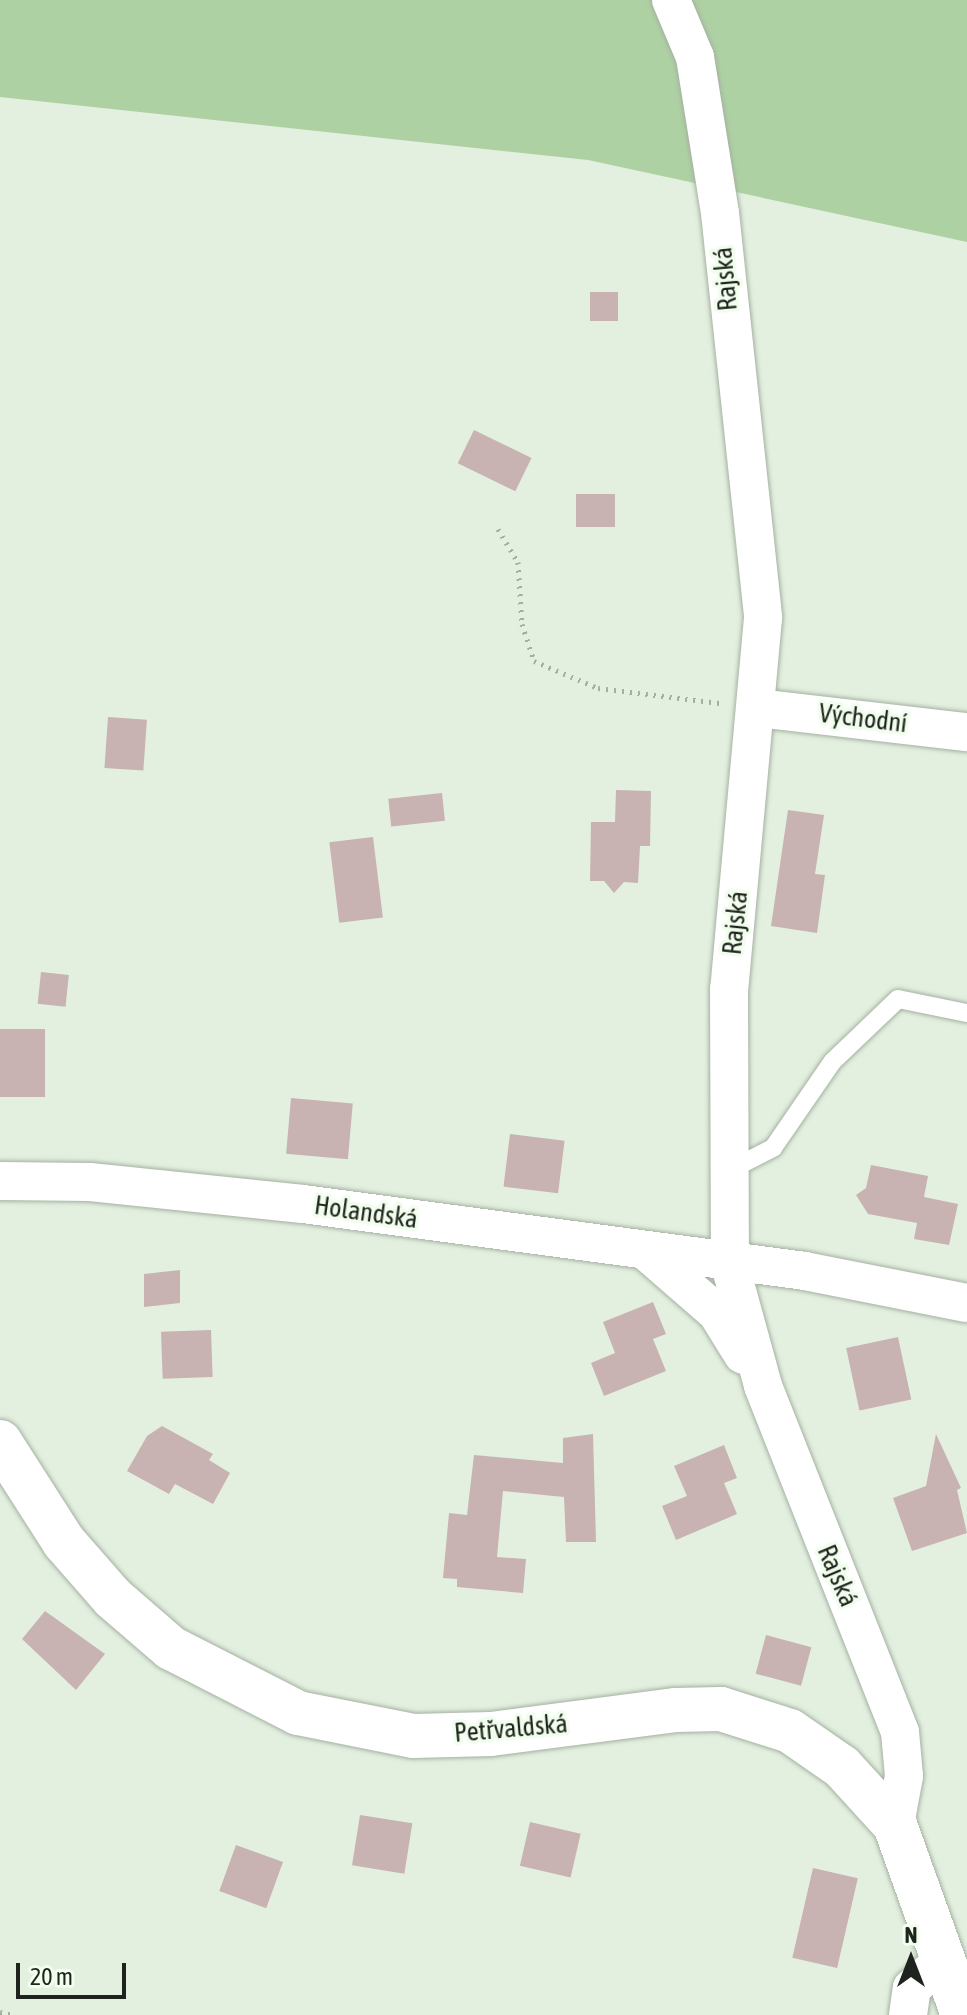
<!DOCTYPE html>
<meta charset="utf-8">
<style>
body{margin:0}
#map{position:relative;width:967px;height:2015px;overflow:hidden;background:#e3f0e0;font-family:"Asap Condensed",sans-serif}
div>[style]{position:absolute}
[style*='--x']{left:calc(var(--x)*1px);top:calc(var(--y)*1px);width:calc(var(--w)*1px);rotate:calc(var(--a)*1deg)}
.green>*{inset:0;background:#aed1a4}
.building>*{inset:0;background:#c8b2b2;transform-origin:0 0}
.path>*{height:5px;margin-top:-2.5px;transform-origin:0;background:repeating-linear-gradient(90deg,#a4aea1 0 2px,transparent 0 8px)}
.roads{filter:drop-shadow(0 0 2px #a5b1a1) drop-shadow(0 0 2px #a5b1a1)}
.lane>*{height:18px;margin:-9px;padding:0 9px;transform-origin:9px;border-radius:9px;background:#fff}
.street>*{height:38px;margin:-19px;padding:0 19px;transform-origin:19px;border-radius:19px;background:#fff}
.secondary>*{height:44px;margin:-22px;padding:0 22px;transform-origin:22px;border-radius:22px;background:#fff}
span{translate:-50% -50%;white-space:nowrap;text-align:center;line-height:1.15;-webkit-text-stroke:7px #f1fded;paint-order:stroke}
.street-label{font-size:26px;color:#1f231d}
.north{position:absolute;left:871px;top:1919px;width:80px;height:80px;-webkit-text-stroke:6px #f1fded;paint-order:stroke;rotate:0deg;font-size:22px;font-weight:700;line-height:32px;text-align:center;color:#1f231d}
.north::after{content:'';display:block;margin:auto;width:28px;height:36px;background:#1f231d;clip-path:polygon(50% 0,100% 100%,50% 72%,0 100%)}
.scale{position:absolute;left:16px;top:1963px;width:110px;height:36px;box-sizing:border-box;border:4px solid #1f231d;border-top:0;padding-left:10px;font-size:24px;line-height:28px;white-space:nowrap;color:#1f231d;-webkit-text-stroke:6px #f1fded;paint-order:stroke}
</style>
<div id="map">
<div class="green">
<i style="clip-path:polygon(0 0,967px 0,967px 242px,588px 160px,0 97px)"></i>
</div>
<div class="building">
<i style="left:590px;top:292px;width:28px;height:29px"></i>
<i style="left:474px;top:430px;width:64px;height:37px;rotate:26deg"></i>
<i style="left:576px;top:494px;width:39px;height:33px"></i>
<i style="left:108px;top:717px;width:39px;height:51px;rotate:4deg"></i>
<i style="clip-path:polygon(616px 790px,651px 791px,650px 846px,640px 846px,638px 883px,624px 882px,614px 893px,604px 881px,590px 881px,591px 822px,615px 822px)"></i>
<i style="left:442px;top:793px;width:28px;height:54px;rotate:84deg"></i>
<i style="clip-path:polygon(788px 810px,824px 815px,815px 874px,825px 875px,817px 933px,771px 926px)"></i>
<i style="left:373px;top:837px;width:81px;height:44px;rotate:83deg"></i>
<i style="left:41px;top:972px;width:28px;height:32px;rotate:6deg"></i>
<i style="left:0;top:1029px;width:45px;height:68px"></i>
<i style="left:291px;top:1098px;width:62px;height:56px;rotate:5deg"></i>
<i style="left:510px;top:1134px;width:55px;height:53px;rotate:7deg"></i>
<i style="clip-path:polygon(871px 1165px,928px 1176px,924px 1197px,958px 1204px,949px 1245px,914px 1239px,917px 1223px,868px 1214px,856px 1195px,866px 1188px)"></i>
<i style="clip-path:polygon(180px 1270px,180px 1303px,144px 1307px,144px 1274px)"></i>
<i style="clip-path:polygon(653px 1302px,666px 1334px,653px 1339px,666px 1371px,604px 1396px,591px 1363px,615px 1353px,603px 1322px)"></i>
<i style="left:211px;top:1330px;width:47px;height:50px;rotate:88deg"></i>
<i style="left:898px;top:1337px;width:64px;height:53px;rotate:78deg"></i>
<i style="clip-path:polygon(162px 1426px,213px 1454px,209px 1460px,230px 1473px,213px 1504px,175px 1484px,169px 1494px,127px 1471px,147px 1436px)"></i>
<i style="clip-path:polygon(593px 1434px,596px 1542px,566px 1542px,564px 1497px,503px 1491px,497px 1557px,526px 1559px,523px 1593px,457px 1587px,457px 1579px,443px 1578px,449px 1513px,467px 1515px,474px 1455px,563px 1463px,563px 1438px)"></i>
<i style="clip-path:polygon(936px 1434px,961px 1488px,957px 1490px,967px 1533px,912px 1551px,893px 1498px,926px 1486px)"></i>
<i style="clip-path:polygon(724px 1445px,737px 1478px,724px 1483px,737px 1514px,676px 1540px,662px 1506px,687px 1496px,674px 1466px)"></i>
<i style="clip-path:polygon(45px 1611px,105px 1654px,76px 1690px,22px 1639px)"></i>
<i style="left:766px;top:1635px;width:47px;height:40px;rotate:15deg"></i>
<i style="left:360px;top:1815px;width:53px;height:51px;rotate:9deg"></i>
<i style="left:530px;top:1822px;width:52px;height:45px;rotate:13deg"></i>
<i style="left:236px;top:1845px;width:50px;height:49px;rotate:20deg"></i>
<i style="left:813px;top:1868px;width:46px;height:92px;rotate:13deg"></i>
</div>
<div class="path">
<i style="--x:498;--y:529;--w:39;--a:59"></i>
<i style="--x:518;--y:562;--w:62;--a:86.3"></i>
<i style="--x:522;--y:624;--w:39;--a:72"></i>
<i style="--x:534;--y:661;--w:69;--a:22.9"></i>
<i style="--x:598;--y:688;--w:122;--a:7.1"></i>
<i style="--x:0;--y:2012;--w:12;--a:14"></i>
</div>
<div class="roads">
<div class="lane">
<i style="--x:728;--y:1171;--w:51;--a:-27.1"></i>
<i style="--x:773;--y:1148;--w:104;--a:-55.5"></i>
<i style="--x:832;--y:1062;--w:91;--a:-43.7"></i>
<i style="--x:898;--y:999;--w:70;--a:11.5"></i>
</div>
<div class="street">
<i style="--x:671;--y:0;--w:62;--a:67.2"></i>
<i style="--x:695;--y:57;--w:158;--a:80.9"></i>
<i style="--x:720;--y:213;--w:407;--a:83.9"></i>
<i style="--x:763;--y:618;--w:373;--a:95.2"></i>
<i style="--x:729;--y:989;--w:276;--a:89.8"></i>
<i style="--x:730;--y:1265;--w:125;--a:74.7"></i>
<i style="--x:763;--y:1386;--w:372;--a:68.4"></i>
<i style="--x:900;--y:1732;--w:44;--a:84.8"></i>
<i style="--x:904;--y:1776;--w:50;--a:100.4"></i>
<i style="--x:758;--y:708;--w:210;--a:6.6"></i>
<i style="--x:0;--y:1181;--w:90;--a:0.6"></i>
<i style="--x:90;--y:1182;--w:214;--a:5.9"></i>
<i style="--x:303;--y:1204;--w:506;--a:7.6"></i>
<i style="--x:805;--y:1271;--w:165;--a:11.2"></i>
<i style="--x:648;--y:1253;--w:91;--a:41"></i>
<i style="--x:717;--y:1313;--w:49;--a:58.2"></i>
<i style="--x:908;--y:2015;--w:27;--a:-82"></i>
<i style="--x:912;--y:1988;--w:38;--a:-42"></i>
</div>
<div class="secondary">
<i style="--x:0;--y:1442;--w:119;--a:57.4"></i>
<i style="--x:64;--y:1542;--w:74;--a:48.8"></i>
<i style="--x:113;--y:1598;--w:77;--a:40.8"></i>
<i style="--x:171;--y:1648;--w:143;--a:27.1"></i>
<i style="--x:298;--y:1713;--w:117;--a:11.3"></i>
<i style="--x:413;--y:1736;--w:78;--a:-1.5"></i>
<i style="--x:491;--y:1734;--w:187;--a:-7.4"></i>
<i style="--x:676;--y:1710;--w:45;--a:-1.3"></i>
<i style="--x:721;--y:1709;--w:72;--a:17.7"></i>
<i style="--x:790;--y:1731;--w:63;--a:34.7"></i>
<i style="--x:842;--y:1767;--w:79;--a:47.6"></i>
<i style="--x:895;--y:1825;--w:202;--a:70.3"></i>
</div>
</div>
<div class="street-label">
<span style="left:726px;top:279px;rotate:-95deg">Rajská</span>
<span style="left:863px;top:719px;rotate:7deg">Východní</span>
<span style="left:736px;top:923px;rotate:-84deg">Rajská</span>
<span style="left:366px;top:1213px;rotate:8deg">Holandská</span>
<span style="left:837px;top:1576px;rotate:67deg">Rajská</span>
<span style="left:511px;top:1729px;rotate:-5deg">Petřvaldská</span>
</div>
<div class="north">N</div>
<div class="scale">20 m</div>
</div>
